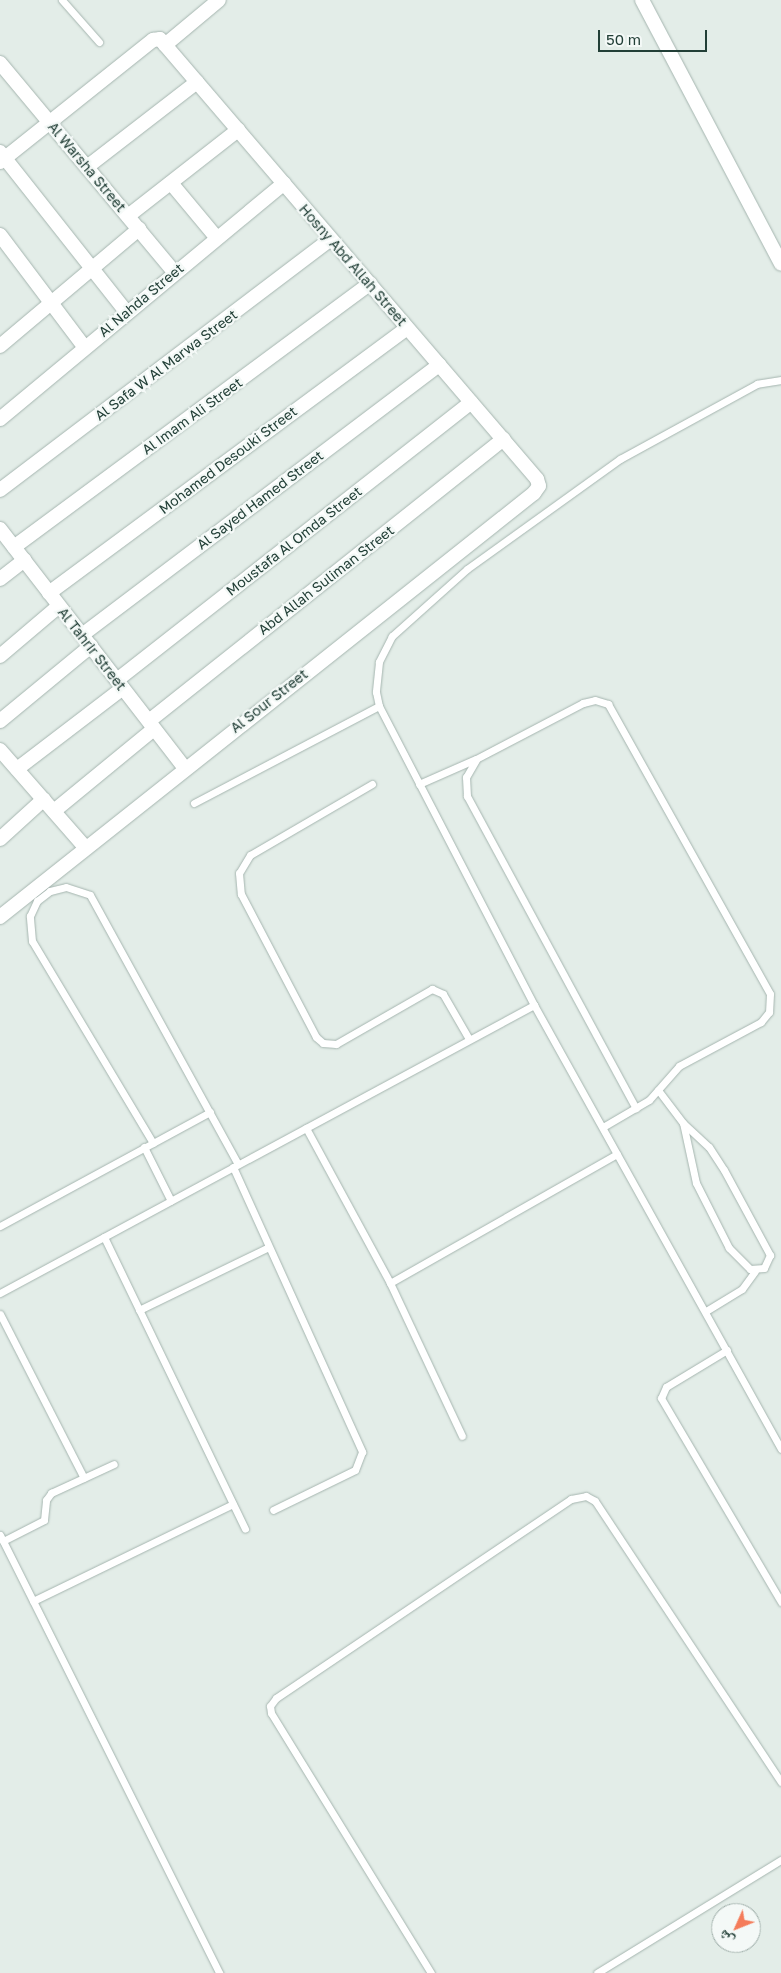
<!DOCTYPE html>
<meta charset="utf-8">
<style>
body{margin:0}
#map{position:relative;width:781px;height:1973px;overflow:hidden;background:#e3ede8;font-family:"Golos Text","Noto Naskh Arabic",sans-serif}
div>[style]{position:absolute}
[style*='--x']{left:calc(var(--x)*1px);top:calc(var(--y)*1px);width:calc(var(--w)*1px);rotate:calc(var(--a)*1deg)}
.roads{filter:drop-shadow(0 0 1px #a5b5af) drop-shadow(0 0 1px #a5b5af)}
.lane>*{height:7px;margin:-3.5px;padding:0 3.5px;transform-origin:3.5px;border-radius:3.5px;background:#fff}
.street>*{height:14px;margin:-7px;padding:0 7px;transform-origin:7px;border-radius:7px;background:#fff}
span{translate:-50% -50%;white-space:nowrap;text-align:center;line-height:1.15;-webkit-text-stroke:4.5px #f4f9f7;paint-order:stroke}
.street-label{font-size:14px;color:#223f37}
.north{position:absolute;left:711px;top:1903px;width:50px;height:50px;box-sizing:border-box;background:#f4f9f7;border:1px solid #a0afaa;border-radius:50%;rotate:226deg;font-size:14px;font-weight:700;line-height:20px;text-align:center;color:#223f37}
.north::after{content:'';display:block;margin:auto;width:18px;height:22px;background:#f47c5a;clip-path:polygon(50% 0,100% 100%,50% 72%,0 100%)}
.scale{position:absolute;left:598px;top:30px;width:109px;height:22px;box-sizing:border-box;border:2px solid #223f37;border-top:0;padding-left:6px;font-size:15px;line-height:18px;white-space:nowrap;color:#223f37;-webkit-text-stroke:4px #f4f9f7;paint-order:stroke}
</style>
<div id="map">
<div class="roads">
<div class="lane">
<i style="--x:62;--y:0;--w:56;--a:48.6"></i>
<i style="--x:781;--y:380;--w:24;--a:171"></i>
<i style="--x:757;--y:384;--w:156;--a:151.3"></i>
<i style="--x:620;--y:459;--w:188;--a:144.3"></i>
<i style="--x:467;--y:569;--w:101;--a:138.2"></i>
<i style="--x:392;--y:636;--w:29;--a:117"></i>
<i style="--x:379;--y:662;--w:30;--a:96"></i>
<i style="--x:376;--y:692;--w:14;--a:78"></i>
<i style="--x:379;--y:706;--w:337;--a:62.6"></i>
<i style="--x:534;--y:1005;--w:508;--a:60.91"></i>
<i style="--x:476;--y:760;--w:20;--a:120"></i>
<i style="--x:466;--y:777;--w:19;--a:87"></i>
<i style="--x:467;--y:796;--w:355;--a:61.6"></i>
<i style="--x:372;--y:784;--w:141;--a:149.8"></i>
<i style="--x:250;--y:855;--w:21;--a:121"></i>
<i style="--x:239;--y:873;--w:21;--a:85"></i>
<i style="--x:241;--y:894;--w:161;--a:62.3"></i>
<i style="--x:316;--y:1037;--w:9;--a:41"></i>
<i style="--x:323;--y:1043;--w:13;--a:4"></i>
<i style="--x:336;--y:1044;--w:111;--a:-29.8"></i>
<i style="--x:432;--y:989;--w:12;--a:24"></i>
<i style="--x:443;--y:994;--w:52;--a:60"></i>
<i style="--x:419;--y:784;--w:62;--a:-23.7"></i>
<i style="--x:476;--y:759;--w:121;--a:-27.6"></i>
<i style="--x:583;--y:703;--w:12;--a:-14"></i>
<i style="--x:595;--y:700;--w:14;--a:17"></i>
<i style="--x:608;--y:704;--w:332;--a:60.8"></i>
<i style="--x:770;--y:994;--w:18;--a:93"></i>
<i style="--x:769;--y:1012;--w:13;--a:129"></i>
<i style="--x:761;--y:1022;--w:93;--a:151.8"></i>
<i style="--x:679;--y:1066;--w:45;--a:131.4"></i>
<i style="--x:649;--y:1100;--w:53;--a:149.6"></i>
<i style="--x:194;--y:803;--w:209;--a:-27.7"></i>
<i style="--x:658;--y:1090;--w:41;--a:52.9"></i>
<i style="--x:683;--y:1123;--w:35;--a:43"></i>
<i style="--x:709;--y:1147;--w:27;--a:57"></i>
<i style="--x:724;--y:1170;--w:97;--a:61.6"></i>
<i style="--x:770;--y:1255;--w:14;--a:115"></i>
<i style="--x:764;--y:1268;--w:14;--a:176"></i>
<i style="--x:750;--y:1269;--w:30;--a:-135"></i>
<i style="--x:729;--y:1248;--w:73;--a:-116.9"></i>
<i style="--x:696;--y:1183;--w:61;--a:-102.2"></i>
<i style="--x:306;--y:1128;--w:176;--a:61.5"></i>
<i style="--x:390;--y:1283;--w:169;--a:64.8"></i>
<i style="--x:153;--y:1143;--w:235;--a:-120.9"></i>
<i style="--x:32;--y:941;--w:25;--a:-95"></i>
<i style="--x:30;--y:916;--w:17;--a:-65"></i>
<i style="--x:37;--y:901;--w:16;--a:-38"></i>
<i style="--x:50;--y:891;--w:16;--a:-14"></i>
<i style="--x:66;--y:887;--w:25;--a:18"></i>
<i style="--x:90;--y:895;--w:307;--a:61.2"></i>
<i style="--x:144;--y:1147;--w:60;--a:63.4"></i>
<i style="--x:233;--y:1167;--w:313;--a:65.6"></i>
<i style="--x:362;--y:1452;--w:19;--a:111"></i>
<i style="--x:355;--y:1470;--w:91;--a:154"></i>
<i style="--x:0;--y:1226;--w:239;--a:-28.5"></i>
<i style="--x:104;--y:1237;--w:324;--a:64.2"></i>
<i style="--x:390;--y:1283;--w:261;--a:-29.6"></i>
<i style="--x:0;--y:1293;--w:607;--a:-28.34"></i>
<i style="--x:139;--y:1310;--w:144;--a:-25.9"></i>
<i style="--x:706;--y:1311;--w:42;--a:-31.4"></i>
<i style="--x:742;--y:1289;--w:22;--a:-54"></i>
<i style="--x:0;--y:1314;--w:184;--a:62.9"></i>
<i style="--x:727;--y:1350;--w:71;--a:148.8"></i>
<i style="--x:666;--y:1387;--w:12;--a:114"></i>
<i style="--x:661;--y:1398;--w:237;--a:59.5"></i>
<i style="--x:0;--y:1535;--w:490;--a:63.4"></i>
<i style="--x:3;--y:1541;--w:46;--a:-27.1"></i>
<i style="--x:44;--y:1520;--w:20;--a:-84"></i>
<i style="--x:46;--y:1500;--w:9;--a:-54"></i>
<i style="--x:51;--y:1493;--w:69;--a:-24.7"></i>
<i style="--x:33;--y:1601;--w:222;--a:-25.9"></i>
<i style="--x:431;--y:1973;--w:305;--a:-121.6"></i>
<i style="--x:271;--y:1713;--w:7;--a:-98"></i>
<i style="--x:270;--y:1706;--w:10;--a:-53"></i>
<i style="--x:276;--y:1698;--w:356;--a:-34"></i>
<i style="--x:571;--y:1499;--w:15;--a:-11"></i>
<i style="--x:586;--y:1496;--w:10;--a:29"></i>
<i style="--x:595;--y:1501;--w:337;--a:56.5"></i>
<i style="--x:597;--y:1973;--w:216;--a:-31.6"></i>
</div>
<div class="street">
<i style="--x:642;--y:0;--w:298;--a:62.2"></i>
<i style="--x:165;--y:45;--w:70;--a:-39.8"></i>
<i style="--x:0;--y:63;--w:272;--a:50.2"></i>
<i style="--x:0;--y:152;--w:205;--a:51.7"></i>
<i style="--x:0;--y:162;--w:196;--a:-38.6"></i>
<i style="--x:153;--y:40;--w:7;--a:-8"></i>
<i style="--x:160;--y:39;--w:579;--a:49.41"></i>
<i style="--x:537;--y:479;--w:7;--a:74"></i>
<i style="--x:539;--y:486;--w:9;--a:126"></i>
<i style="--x:534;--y:493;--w:682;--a:141.55"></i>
<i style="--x:87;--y:167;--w:139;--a:-37.7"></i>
<i style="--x:171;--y:183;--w:70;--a:50.2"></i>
<i style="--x:128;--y:216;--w:140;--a:-38"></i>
<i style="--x:0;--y:235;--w:141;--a:53"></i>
<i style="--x:0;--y:346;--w:182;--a:-40.1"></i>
<i style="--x:0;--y:419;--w:369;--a:-39.7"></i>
<i style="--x:0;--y:490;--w:415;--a:-37.2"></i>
<i style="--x:0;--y:529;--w:302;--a:52.3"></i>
<i style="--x:14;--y:547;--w:443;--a:-36.5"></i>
<i style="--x:0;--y:579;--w:31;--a:-38"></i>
<i style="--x:49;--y:593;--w:445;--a:-36.5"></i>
<i style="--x:82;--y:635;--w:448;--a:-37.1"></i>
<i style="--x:0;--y:656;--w:77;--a:-40.3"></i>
<i style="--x:117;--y:680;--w:450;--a:-38.1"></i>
<i style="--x:0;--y:721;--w:118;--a:-39.5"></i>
<i style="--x:149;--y:721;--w:453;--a:-38.5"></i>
<i style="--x:0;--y:750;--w:129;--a:48.8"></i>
<i style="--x:17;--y:769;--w:133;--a:-37.4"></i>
<i style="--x:54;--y:811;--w:129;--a:-39.4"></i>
<i style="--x:0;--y:839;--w:59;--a:-42.3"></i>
</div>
</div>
<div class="street-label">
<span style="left:87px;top:167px;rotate:50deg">Al Warsha Street</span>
<span style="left:353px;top:265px;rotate:49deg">Hosny Abd Allah Street</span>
<span style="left:141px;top:300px;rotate:-40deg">Al Nahda Street</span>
<span style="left:166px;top:365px;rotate:-37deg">Al Safa W Al Marwa Street</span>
<span style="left:192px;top:416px;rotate:-36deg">Al Imam Ali Street</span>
<span style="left:228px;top:460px;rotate:-37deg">Mohamed Desouki Street</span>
<span style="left:260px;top:500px;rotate:-37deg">Al Sayed Hamed Street</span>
<span style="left:294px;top:541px;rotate:-38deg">Moustafa Al Omda Street</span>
<span style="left:326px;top:580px;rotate:-38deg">Abd Allah Suliman Street</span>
<span style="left:92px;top:649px;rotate:52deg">Al Tahrir Street</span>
<span style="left:269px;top:701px;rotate:-38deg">Al Sour Street</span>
</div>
<div class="north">ش</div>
<div class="scale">50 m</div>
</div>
